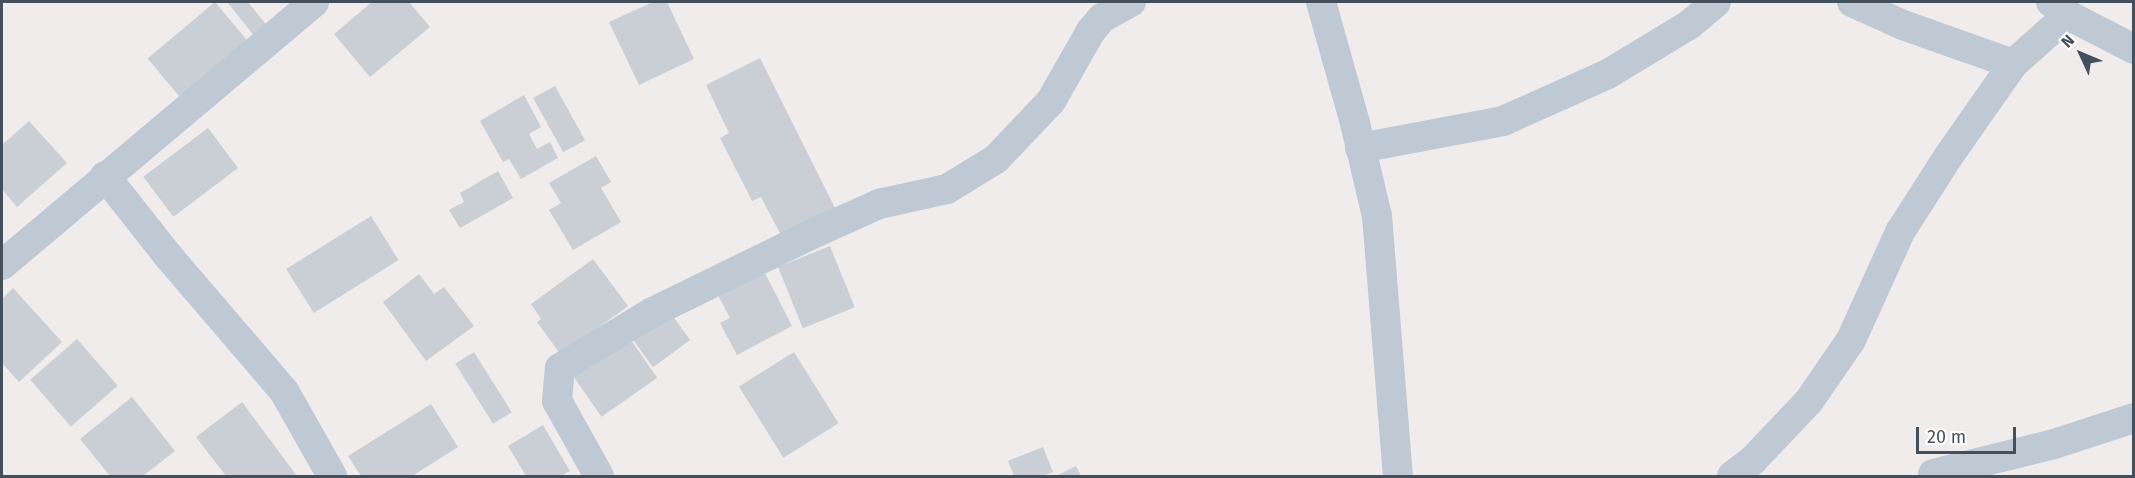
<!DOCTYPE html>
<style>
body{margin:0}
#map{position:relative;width:2135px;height:478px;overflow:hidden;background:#f0ecec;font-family:"Fira Sans",sans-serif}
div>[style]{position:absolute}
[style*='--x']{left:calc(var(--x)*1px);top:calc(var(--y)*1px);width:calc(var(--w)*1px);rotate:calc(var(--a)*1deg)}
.building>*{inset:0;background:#caced5;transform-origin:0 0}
.street>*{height:30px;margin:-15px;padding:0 15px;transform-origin:15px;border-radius:15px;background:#bec9d4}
span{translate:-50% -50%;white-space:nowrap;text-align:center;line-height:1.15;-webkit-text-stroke:5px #fff;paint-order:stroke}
.frame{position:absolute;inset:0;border:3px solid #43505c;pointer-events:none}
.north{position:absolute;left:2051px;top:24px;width:60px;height:60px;-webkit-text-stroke:4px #fff;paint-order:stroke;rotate:314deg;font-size:16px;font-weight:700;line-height:24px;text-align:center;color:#43505c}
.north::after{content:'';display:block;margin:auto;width:21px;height:27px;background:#43505c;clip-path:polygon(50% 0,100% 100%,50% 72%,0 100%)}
.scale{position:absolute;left:1916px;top:427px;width:100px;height:27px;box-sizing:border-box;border:3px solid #43505c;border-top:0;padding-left:8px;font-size:18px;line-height:21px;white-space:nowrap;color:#43505c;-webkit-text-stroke:4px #fff;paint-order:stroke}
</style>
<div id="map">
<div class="building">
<i style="left:215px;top:2px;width:59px;height:88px;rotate:50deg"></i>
<i style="clip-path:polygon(227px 2px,248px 2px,269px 28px,256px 38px)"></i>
<i style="clip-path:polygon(372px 2px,409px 2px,430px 27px,370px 77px,334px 34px)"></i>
<i style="clip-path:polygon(653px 2px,667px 2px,694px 59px,639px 85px,609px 22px)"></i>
<i style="clip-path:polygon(760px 58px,836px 210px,782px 237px,761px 197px,752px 201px,720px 138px,729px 133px,706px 85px)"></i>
<i style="left:555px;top:86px;width:62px;height:25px;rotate:61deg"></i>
<i style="clip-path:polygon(524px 95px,541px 127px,529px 134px,537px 149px,550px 142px,558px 158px,521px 179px,509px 159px,503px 162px,480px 121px)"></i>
<i style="clip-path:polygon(29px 121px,67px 163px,17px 207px,2px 189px,2px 145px)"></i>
<i style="left:208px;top:128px;width:50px;height:81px;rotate:53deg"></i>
<i style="clip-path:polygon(596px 156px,611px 182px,601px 188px,621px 222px,573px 250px,549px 210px,561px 203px,549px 183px)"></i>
<i style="clip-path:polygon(498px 171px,513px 198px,460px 228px,449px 210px,464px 202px,460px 193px)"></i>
<i style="left:371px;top:216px;width:52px;height:100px;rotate:58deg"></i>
<i style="left:830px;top:246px;width:66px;height:56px;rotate:68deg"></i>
<i style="clip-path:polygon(593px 259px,628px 306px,561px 355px,537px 322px,541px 319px,531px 304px)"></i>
<i style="clip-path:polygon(764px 271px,792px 326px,737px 355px,720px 323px,730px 318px,718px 295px)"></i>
<i style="clip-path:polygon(419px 274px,434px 294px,444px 287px,474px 326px,426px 361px,383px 302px)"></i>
<i style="clip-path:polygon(13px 288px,62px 342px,19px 382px,2px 363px,2px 299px)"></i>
<i style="left:669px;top:311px;width:36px;height:46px;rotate:54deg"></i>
<i style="left:628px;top:336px;width:51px;height:68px;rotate:55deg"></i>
<i style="left:77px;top:339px;width:62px;height:62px;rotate:49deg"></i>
<i style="left:474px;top:352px;width:71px;height:22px;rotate:58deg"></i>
<i style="left:794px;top:352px;width:84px;height:65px;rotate:58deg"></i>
<i style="clip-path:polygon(132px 397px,175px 451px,143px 476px,110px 476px,80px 439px)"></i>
<i style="clip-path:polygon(242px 402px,297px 476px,226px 476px,196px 437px)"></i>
<i style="clip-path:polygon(431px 404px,458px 447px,412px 476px,361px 476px,348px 456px)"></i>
<i style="clip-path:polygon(543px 425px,570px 471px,561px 476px,526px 476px,508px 446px)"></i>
<i style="clip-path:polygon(1043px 447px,1053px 472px,1043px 476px,1014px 476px,1008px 461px)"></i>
<i style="clip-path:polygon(1076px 466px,1081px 476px,1056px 476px)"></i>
</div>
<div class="street">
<i style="--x:1321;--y:2;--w:126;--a:74.3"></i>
<i style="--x:1355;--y:123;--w:96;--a:76.7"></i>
<i style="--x:1377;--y:216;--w:261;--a:85.4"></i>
<i style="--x:1852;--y:2;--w:56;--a:24.3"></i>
<i style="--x:1903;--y:25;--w:117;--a:19.5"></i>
<i style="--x:2051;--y:2;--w:21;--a:37"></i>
<i style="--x:2068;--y:15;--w:74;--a:27.3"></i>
<i style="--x:1360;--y:148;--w:146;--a:-10.7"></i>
<i style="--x:1503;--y:121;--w:115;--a:-24.1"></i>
<i style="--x:1608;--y:74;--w:95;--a:-31.2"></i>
<i style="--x:1689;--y:25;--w:35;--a:-40"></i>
<i style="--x:105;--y:176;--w:103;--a:51.7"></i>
<i style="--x:169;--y:257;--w:177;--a:49.4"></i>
<i style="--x:284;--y:391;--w:98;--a:60.5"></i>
<i style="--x:2;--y:265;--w:408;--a:-40.1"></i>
<i style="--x:1933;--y:474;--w:125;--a:-13.9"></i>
<i style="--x:2054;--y:444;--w:84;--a:-18"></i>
<i style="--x:599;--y:476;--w:86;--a:-119.2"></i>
<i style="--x:557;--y:401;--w:33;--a:-85"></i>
<i style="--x:560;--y:368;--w:109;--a:-31.1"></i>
<i style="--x:653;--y:312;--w:175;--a:-26.1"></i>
<i style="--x:810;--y:235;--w:76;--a:-24.2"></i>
<i style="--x:879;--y:204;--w:70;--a:-12.4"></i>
<i style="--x:947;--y:189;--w:57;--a:-31.5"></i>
<i style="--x:996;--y:159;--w:80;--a:-46.5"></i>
<i style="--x:1051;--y:101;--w:81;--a:-60.3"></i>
<i style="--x:1091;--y:31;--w:17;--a:-50"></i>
<i style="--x:1102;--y:18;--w:33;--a:-29"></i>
<i style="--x:1732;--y:476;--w:26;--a:-37"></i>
<i style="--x:1753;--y:460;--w:81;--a:-46.5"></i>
<i style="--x:1809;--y:401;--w:74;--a:-55.5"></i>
<i style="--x:1851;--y:340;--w:119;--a:-65.6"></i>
<i style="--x:1900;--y:232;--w:89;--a:-57.4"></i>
<i style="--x:1948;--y:157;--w:113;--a:-55"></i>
<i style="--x:2013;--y:64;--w:74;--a:-41.7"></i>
</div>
<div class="frame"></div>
<div class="north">N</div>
<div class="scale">20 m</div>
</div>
